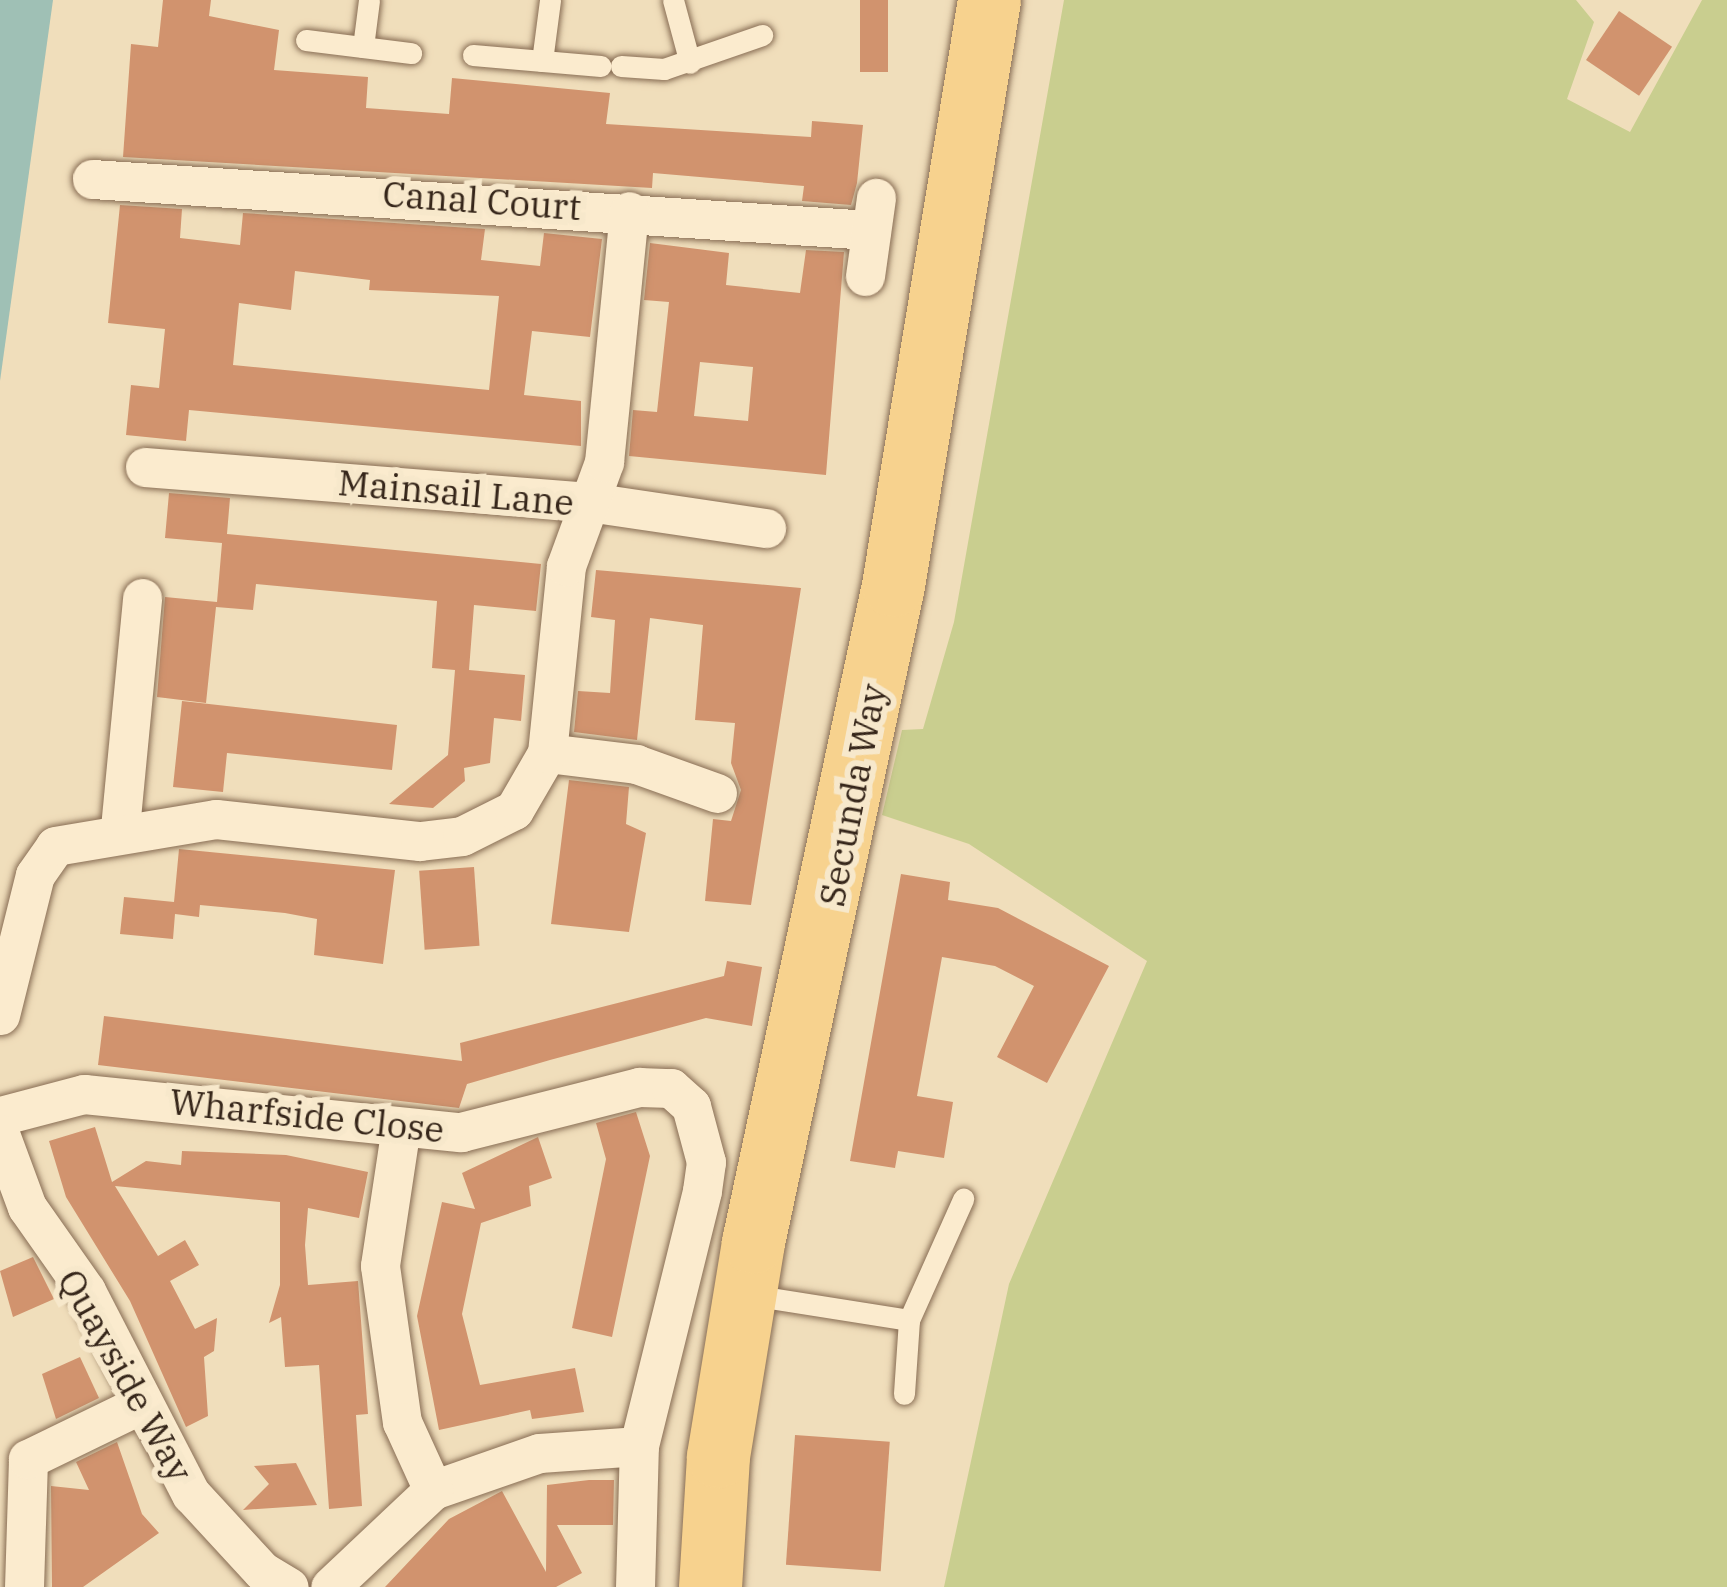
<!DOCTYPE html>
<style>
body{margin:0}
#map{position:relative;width:1727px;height:1587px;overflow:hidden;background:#f0debb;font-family:"IBM Plex Serif",serif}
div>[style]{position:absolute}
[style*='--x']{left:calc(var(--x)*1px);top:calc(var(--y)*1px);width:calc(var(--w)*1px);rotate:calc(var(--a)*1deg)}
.green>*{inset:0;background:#c9ce8f}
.water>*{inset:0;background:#9fc0b5}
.building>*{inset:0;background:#d1936e;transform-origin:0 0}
.roads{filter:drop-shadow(0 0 3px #886d54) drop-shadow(0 0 3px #886d54)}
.lane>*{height:21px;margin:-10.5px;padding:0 10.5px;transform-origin:10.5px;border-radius:10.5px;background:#fbebce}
.street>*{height:39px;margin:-19.5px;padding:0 19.5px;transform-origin:19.5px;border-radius:19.5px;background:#fbebce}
.primary>*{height:63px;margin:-31.5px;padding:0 31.5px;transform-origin:31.5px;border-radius:31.5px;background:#f7d28e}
span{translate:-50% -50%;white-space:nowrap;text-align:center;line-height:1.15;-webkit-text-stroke:12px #f7e8cb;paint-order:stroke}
.street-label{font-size:36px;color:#36261a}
</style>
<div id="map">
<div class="green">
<i style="clip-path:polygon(1064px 0,1576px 0,1594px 22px,1567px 99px,1630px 132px,1702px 0,1727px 0,1727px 1587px,944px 1587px,1009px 1284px,1147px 961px,969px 844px,882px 815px,902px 730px,923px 729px,954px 622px)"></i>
</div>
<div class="water">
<i style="clip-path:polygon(0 0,53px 0,0 381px)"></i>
</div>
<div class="building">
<i style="clip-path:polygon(163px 0,211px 0,209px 16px,279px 30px,274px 70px,368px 77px,366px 108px,449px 114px,452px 78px,610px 93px,606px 124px,811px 137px,812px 121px,863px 125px,857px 183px,851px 205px,802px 201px,804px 186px,653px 173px,652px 188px,123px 157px,131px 44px,158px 47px)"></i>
<i style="left:860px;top:0;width:28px;height:72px"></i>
<i style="left:1619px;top:11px;width:64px;height:59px;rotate:34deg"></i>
<i style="clip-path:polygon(evenodd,120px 205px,182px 209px,180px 238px,240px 245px,243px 213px,485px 229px,481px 260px,540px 266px,544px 233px,602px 239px,590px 337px,532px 331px,524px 395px,581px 401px,581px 446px,189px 410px,186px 441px,126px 435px,131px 385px,159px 388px,165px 329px,108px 323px,120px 205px,295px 271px,370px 280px,369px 290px,499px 296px,489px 390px,233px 365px,239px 303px,291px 310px,295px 271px)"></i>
<i style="clip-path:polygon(evenodd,650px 243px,729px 253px,726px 285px,800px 293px,806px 250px,844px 252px,826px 475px,629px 456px,633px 410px,657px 412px,669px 302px,644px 300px,650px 243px,700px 362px,753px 367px,748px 421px,694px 416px,700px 362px)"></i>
<i style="clip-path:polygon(169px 493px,230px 498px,227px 534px,541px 564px,536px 611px,474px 605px,469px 670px,525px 675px,521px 721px,494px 718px,490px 763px,464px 768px,465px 781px,433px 808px,389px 804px,448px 755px,455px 670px,432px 668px,437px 601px,256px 584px,253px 610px,216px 607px,206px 703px,157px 697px,165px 597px,217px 602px,222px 543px,165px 538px)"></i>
<i style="clip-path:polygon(596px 570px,801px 588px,751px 905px,705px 901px,713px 819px,731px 821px,741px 790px,731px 763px,735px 723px,695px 720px,703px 625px,650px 618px,637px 740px,574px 732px,578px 691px,610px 693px,615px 620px,591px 617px)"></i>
<i style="clip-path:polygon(182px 701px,397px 725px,392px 770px,227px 753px,223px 792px,173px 787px)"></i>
<i style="clip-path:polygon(569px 780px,629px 787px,626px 824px,646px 833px,629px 932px,551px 924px)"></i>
<i style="clip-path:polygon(179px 849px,395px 870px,383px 964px,314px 955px,317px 919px,285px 913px,200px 905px,199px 917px,175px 914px,173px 939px,120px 934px,124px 897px,174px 902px)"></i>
<i style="left:474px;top:867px;width:79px;height:55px;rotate:86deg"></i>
<i style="clip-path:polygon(901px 874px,950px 882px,948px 900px,998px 908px,1109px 966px,1047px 1083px,997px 1057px,1034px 986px,995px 966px,942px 957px,917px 1096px,953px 1102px,944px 1158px,898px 1151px,895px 1168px,850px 1161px)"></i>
<i style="clip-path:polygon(727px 961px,762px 967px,752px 1026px,706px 1018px,550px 1060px,467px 1084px,459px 1108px,98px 1065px,104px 1016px,462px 1061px,460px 1043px,724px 976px)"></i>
<i style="clip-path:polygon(636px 1112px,650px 1156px,612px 1337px,572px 1328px,606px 1159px,596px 1123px)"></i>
<i style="clip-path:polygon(95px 1127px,112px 1182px,146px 1161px,181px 1165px,182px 1151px,286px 1155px,368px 1172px,359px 1218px,308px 1208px,305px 1245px,308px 1285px,358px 1281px,368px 1414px,356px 1415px,362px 1506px,329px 1509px,319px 1365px,285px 1367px,281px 1317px,269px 1323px,280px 1285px,280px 1202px,115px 1186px,158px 1256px,185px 1240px,199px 1265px,170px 1281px,195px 1329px,217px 1318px,214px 1351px,204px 1357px,208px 1416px,186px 1427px,130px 1301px,66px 1197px,49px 1141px)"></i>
<i style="clip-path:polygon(538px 1137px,552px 1178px,529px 1186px,531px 1206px,481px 1223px,462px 1314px,480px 1385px,575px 1368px,584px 1412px,532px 1419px,530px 1410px,439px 1430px,417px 1316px,442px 1202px,475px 1209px,462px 1173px)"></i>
<i style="clip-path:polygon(33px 1257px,54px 1299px,13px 1317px,0 1271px)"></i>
<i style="clip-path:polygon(80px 1357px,99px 1398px,56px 1419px,42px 1374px)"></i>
<i style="left:795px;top:1435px;width:95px;height:130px;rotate:4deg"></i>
<i style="clip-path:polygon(117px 1442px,142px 1514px,159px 1533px,83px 1587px,52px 1587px,51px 1486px,89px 1490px,76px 1462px)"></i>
<i style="clip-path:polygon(296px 1463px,317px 1505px,243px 1510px,269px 1484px,254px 1466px)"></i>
<i style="clip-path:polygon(589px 1480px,614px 1480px,613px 1525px,557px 1525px,582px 1573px,556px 1587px,385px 1587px,449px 1519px,502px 1491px,546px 1572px,547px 1485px)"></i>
</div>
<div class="roads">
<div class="lane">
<i style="--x:673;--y:0;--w:65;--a:74.9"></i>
<i style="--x:306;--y:40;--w:106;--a:7.1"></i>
<i style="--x:363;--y:47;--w:47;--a:-82.7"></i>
<i style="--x:473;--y:55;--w:128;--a:4.9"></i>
<i style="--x:542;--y:61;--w:62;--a:-82.5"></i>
<i style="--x:621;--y:66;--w:43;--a:4"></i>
<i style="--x:664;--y:69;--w:104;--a:-19.1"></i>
<i style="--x:751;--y:1295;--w:160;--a:9"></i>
<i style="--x:909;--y:1320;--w:74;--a:93.9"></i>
<i style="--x:909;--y:1320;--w:133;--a:-65.9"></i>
</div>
<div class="street">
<i style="--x:92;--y:179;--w:781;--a:3.75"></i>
<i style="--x:865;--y:276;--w:79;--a:-82"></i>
<i style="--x:145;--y:467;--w:445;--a:4.5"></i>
<i style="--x:589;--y:502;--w:179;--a:8.4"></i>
<i style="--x:547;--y:753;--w:90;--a:7"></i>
<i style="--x:636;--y:764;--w:86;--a:19.7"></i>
<i style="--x:120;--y:828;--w:231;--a:-84.5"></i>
<i style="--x:0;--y:1015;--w:144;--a:-76"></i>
<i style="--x:35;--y:875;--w:35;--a:-55"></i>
<i style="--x:55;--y:846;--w:163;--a:-9.5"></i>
<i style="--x:216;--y:819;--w:205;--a:6.2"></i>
<i style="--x:420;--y:841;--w:42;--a:-6.8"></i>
<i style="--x:462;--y:836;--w:58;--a:-26.6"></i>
<i style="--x:514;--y:810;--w:66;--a:-59.9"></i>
<i style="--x:547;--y:753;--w:188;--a:-84.2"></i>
<i style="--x:566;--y:566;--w:111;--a:-69.9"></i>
<i style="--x:604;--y:462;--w:252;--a:-84.3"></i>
<i style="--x:0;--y:1116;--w:87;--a:-14.7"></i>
<i style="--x:84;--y:1094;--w:379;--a:5.8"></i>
<i style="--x:461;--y:1132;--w:184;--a:-14.2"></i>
<i style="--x:639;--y:1087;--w:32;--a:2"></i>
<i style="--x:671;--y:1088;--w:27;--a:42"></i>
<i style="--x:691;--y:1106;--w:58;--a:75"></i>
<i style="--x:706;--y:1162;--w:29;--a:98"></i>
<i style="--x:702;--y:1191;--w:263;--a:103.9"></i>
<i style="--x:639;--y:1446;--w:100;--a:176"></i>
<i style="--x:539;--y:1453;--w:112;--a:160.8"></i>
<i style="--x:433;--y:1490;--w:141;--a:136.7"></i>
<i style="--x:400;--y:1133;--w:134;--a:98.6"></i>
<i style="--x:380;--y:1266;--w:158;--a:82"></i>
<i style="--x:402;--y:1422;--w:75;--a:65.5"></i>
<i style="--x:0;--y:1134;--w:78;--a:69.7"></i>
<i style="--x:27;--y:1207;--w:103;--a:54.9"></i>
<i style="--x:86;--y:1291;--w:229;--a:62.7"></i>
<i style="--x:191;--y:1494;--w:105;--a:47.3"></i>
<i style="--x:262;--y:1571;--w:31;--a:31"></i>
<i style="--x:24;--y:1587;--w:128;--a:-88.2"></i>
<i style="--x:28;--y:1459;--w:123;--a:-25.9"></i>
<i style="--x:635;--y:1587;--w:141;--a:-88.4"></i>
</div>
<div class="primary">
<i style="--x:710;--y:1587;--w:131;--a:-86.5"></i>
<i style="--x:718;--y:1456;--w:217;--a:-80.7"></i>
<i style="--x:753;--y:1242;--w:672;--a:-77.97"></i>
<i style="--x:893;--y:585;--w:593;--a:-80.68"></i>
</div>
</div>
<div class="street-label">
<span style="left:482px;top:200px;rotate:4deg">Canal Court</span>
<span style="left:456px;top:492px;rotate:5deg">Mainsail Lane</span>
<span style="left:852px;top:795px;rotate:-79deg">Secunda Way</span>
<span style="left:307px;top:1115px;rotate:6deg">Wharfside Close</span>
<span style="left:126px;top:1375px;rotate:61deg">Quayside Way</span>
</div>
</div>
